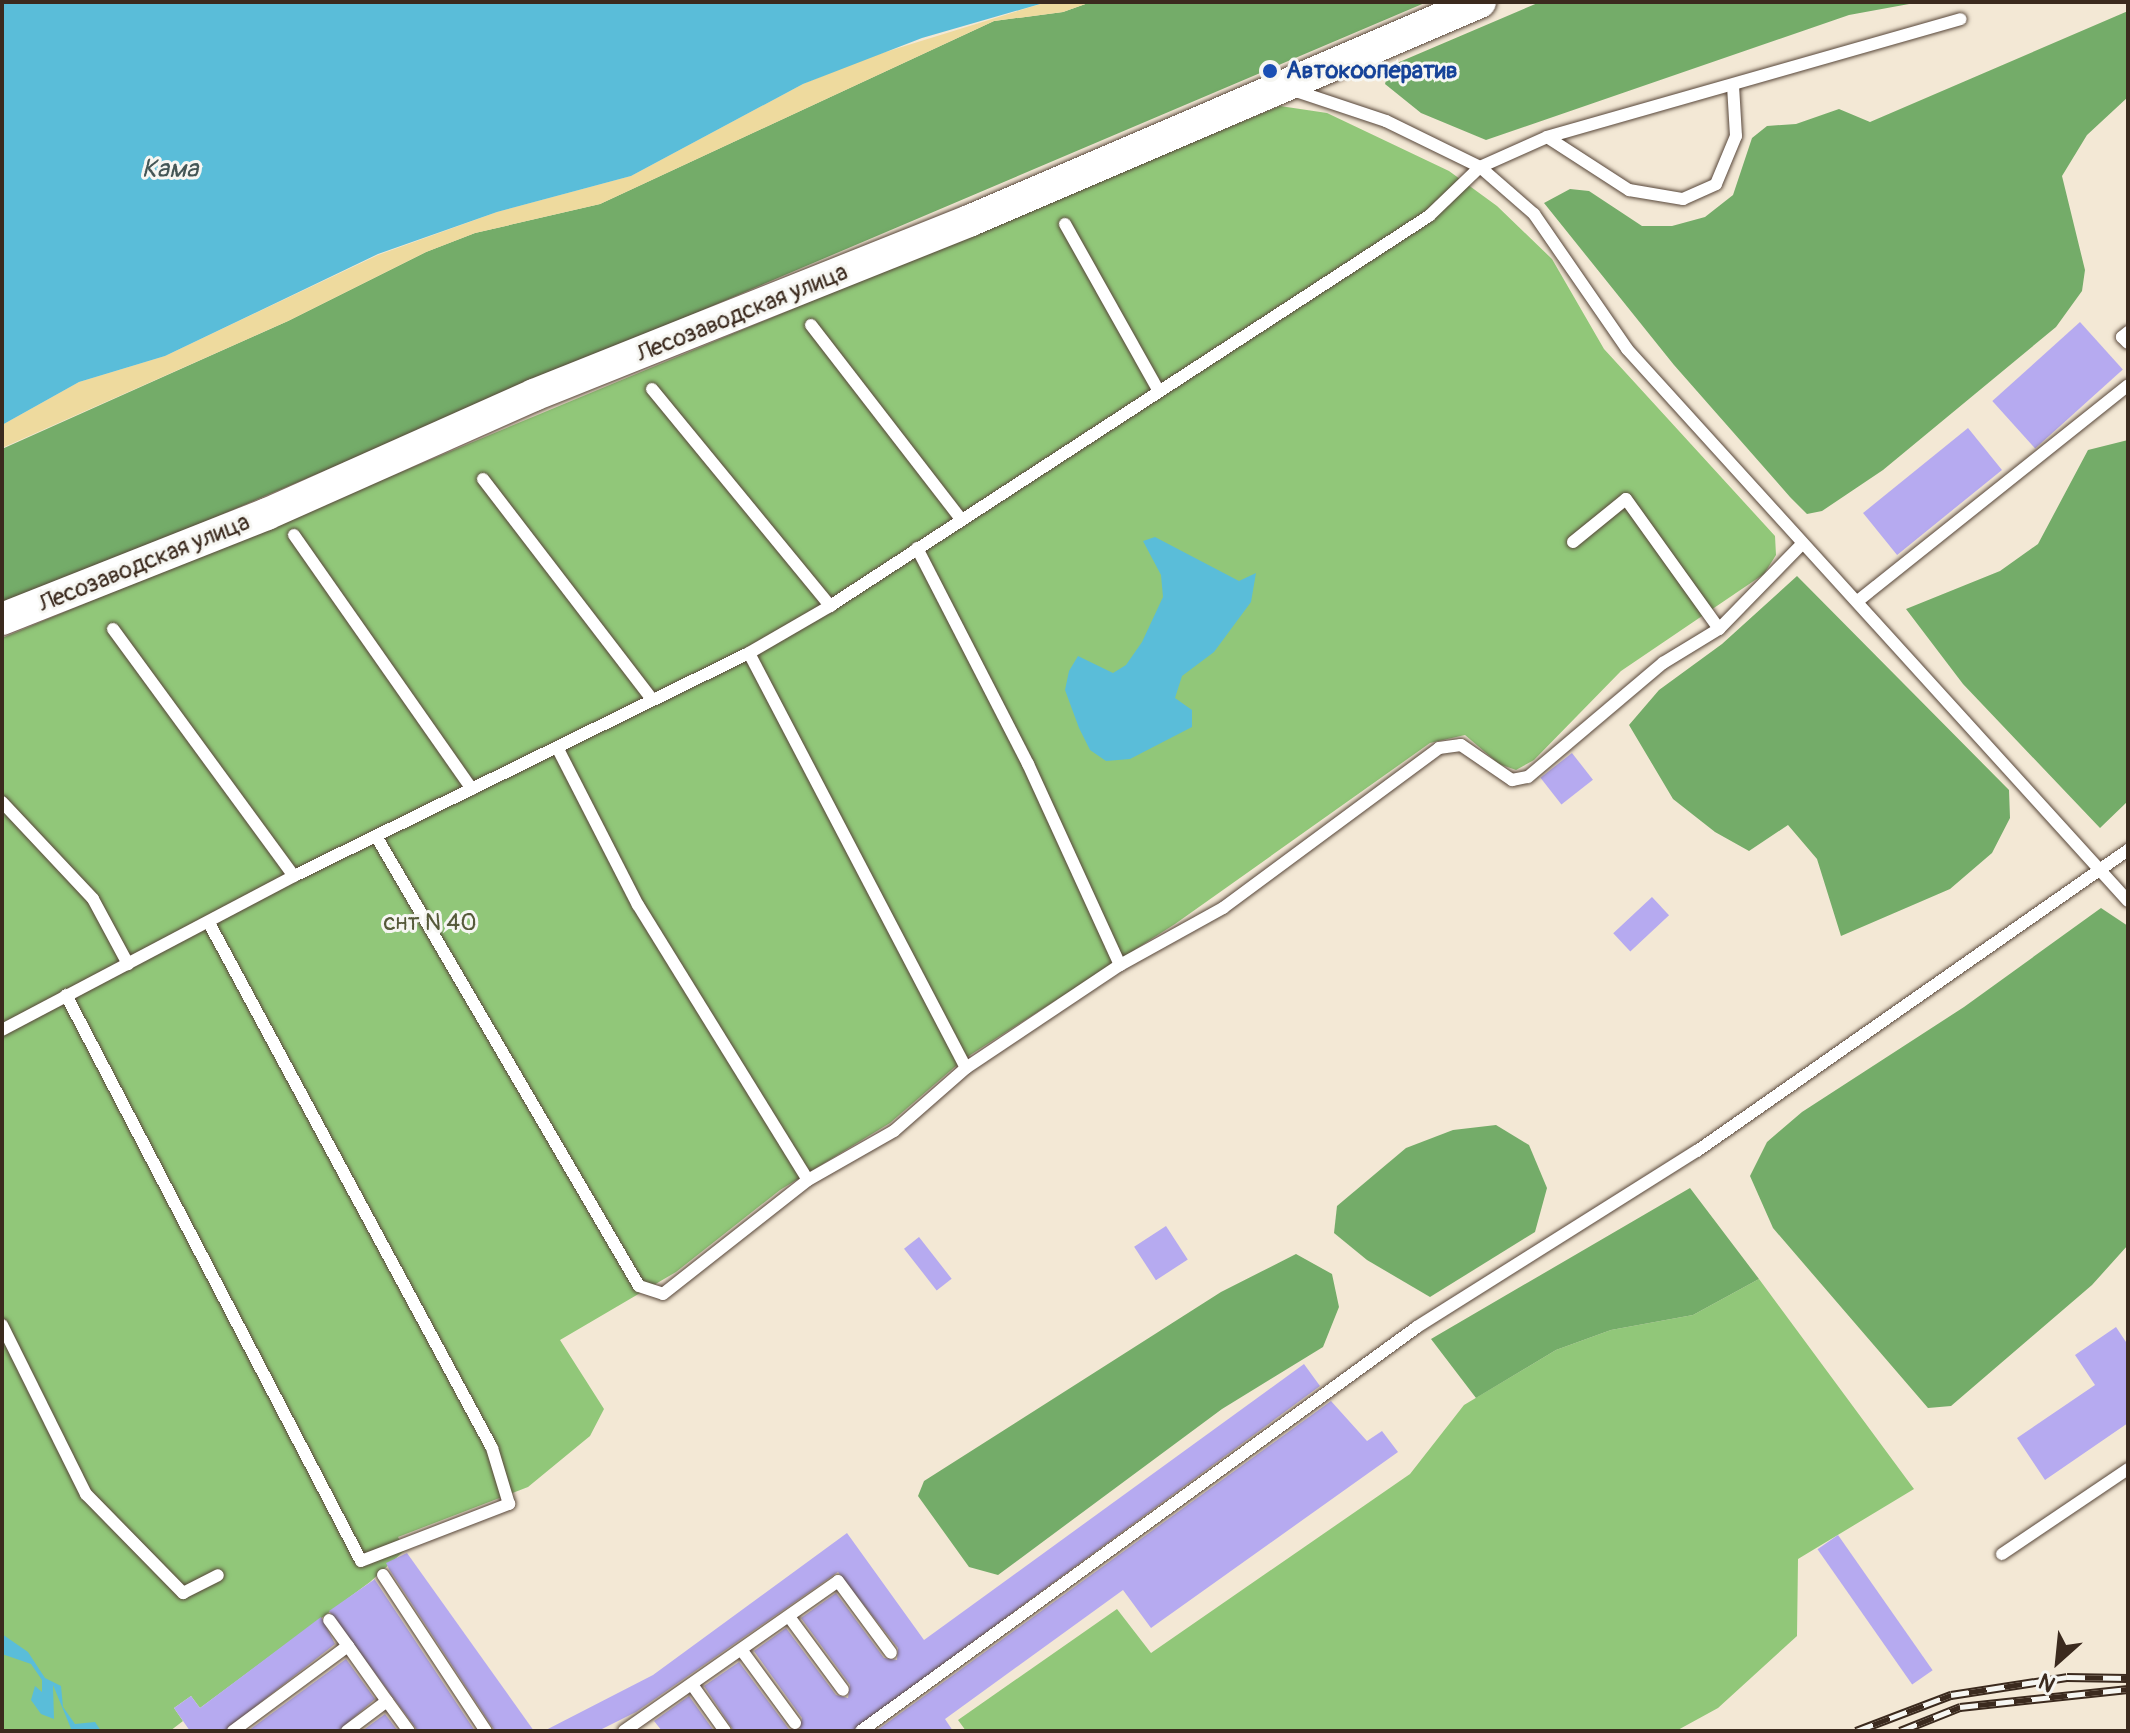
<!DOCTYPE html>
<meta charset="utf-8">
<style>
body{margin:0}
#map{position:relative;width:2130px;height:1733px;overflow:hidden;background:#f3e8d5;font-family:Pangolin,sans-serif}
div>[style]{position:absolute}
[style*='--x']{left:calc(var(--x)*1px);top:calc(var(--y)*1px);width:calc(var(--w)*1px);rotate:calc(var(--a)*1deg)}
.green>*{inset:0;background:#91c779}
.forest>*{inset:0;background:#74ac69}
.sand>*{inset:0;background:#eeda9e}
.water>*{inset:0;background:#5abdd9}
.building>*{inset:0;background:#b6aaf0;transform-origin:0 0}
.roads{filter:drop-shadow(0 0 2px #574639) drop-shadow(0 0 2px #574639)}
.service>*{height:12px;margin:-6px;padding:0 6px;transform-origin:6px;border-radius:6px;background:#fff}
.tertiary>*{height:32px;margin:-16px;padding:0 16px;transform-origin:16px;border-radius:16px;background:#fff}
.rail>*{height:9px;margin-top:-4.5px;transform-origin:0;background:repeating-linear-gradient(90deg,#f6f6f2 0 18px,#3b2a1e 0 36px);box-sizing:border-box;border-block:2px solid #3b2a1e}
.dots>*{width:22px;height:22px;translate:-50% -50%;box-sizing:border-box;border:4px solid #f6f6f2;border-radius:50%}
span{translate:-50% -50%;white-space:nowrap;text-align:center;line-height:1.15;-webkit-text-stroke:6px #f6f6f2;paint-order:stroke}
.transit-label{font-size:24px;color:#164399;font-weight:700}
.left{translate:0 -50%;text-align:left}
.street-label{font-size:24px;color:#3b2a1e}
.park-label{font-size:24px;color:#555939}
.water-label{font-size:26px;color:#445656;font-style:italic}
.frame{position:absolute;inset:0;border:4px solid #3b2a1e;pointer-events:none}
.north{position:absolute;left:2018px;top:1621px;width:80px;height:80px;-webkit-text-stroke:6px #f6f6f2;paint-order:stroke;rotate:207deg;font-size:22px;font-weight:700;line-height:32px;text-align:center;color:#3b2a1e}
.north::after{content:'';display:block;margin:auto;width:28px;height:36px;background:#3b2a1e;clip-path:polygon(50% 0,100% 100%,50% 72%,0 100%)}
</style>
<div id="map">
<div class="green">
<i style="clip-path:polygon(1280px 106px,1327px 113px,1449px 171px,1497px 206px,1552px 259px,1604px 349px,1775px 536px,1776px 555px,1764px 574px,1621px 671px,1534px 760px,1516px 770px,1499px 764px,1465px 735px,1430px 743px,1175px 924px,964px 1059px,890px 1123px,780px 1190px,676px 1272px,560px 1340px,604px 1409px,590px 1436px,528px 1487px,398px 1537px,405px 1550px,370px 1582px,200px 1708px,191px 1696px,174px 1708px,183px 1721px,170px 1731px,2px 1731px,2px 638px)"></i>
<i style="clip-path:polygon(1759px 1279px,1914px 1489px,1798px 1559px,1797px 1636px,1718px 1708px,1676px 1731px,966px 1731px,958px 1720px,1117px 1609px,1151px 1653px,1410px 1474px,1464px 1405px,1556px 1350px,1611px 1330px,1693px 1315px)"></i>
</div>
<div class="forest">
<i style="clip-path:polygon(1091px 2px,1427px 2px,2px 608px,2px 449px,288px 321px,426px 252px,475px 233px,600px 204px,994px 21px,1063px 12px)"></i>
<i style="clip-path:polygon(1540px 2px,1920px 2px,1849px 15px,1486px 140px,1421px 113px,1385px 84px,1390px 66px)"></i>
<i style="clip-path:polygon(2128px 11px,2128px 97px,2087px 135px,2062px 176px,2085px 270px,2082px 291px,2056px 327px,1883px 470px,1822px 511px,1807px 514px,1790px 497px,1674px 365px,1544px 203px,1570px 189px,1589px 191px,1642px 226px,1672px 226px,1705px 217px,1733px 195px,1752px 138px,1767px 126px,1796px 124px,1839px 109px,1870px 122px)"></i>
<i style="clip-path:polygon(2128px 440px,2128px 801px,2100px 828px,1963px 684px,1906px 609px,2000px 571px,2038px 544px,2088px 450px)"></i>
<i style="clip-path:polygon(1797px 576px,2009px 790px,2010px 818px,1992px 853px,1950px 889px,1841px 936px,1817px 859px,1788px 825px,1749px 851px,1715px 832px,1673px 799px,1629px 725px,1659px 690px,1722px 644px)"></i>
<i style="clip-path:polygon(2101px 908px,2128px 926px,2128px 1245px,2092px 1285px,1951px 1406px,1928px 1408px,1773px 1228px,1750px 1176px,1767px 1142px,1802px 1112px,1964px 1007px)"></i>
<i style="clip-path:polygon(1496px 1125px,1529px 1145px,1547px 1188px,1535px 1232px,1430px 1297px,1367px 1260px,1334px 1233px,1337px 1206px,1406px 1148px,1453px 1130px)"></i>
<i style="clip-path:polygon(1690px 1188px,1759px 1279px,1693px 1315px,1611px 1330px,1556px 1350px,1476px 1398px,1431px 1339px)"></i>
<i style="clip-path:polygon(1296px 1254px,1332px 1274px,1339px 1307px,1323px 1347px,1222px 1409px,998px 1575px,969px 1567px,918px 1496px,924px 1481px,1221px 1292px)"></i>
</div>
<div class="sand">
<i style="clip-path:polygon(1047px 2px,1091px 2px,1063px 12px,994px 21px,600px 204px,475px 233px,426px 252px,288px 321px,2px 448px,2px 425px,79px 382px,165px 356px,378px 255px,497px 212px,631px 176px,803px 84px,866px 58px)"></i>
</div>
<div class="water">
<i style="clip-path:polygon(2px 2px,1047px 2px,922px 38px,803px 84px,631px 176px,497px 212px,378px 254px,165px 356px,79px 382px,2px 425px)"></i>
<i style="clip-path:polygon(1155px 537px,1239px 581px,1256px 573px,1251px 602px,1214px 652px,1182px 676px,1175px 698px,1192px 710px,1192px 727px,1130px 759px,1106px 761px,1090px 750px,1079px 728px,1065px 690px,1069px 671px,1078px 656px,1113px 673px,1126px 665px,1142px 642px,1163px 597px,1161px 575px,1143px 541px)"></i>
<i style="clip-path:polygon(2px 1634px,28px 1652px,45px 1678px,61px 1686px,63px 1707px,75px 1724px,95px 1722px,101px 1731px,72px 1731px,53px 1685px,54px 1719px,41px 1714px,31px 1700px,35px 1686px,42px 1692px,42px 1680px,31px 1664px,2px 1654px)"></i>
</div>
<div class="building">
<i style="left:2080px;top:322px;width:64px;height:118px;rotate:48deg"></i>
<i style="left:1968px;top:428px;width:54px;height:135px;rotate:51deg"></i>
<i style="left:1572px;top:753px;width:34px;height:40px;rotate:52deg"></i>
<i style="left:1652px;top:897px;width:25px;height:53px;rotate:47deg"></i>
<i style="left:1166px;top:1226px;width:40px;height:38px;rotate:57deg"></i>
<i style="left:919px;top:1237px;width:53px;height:19px;rotate:52deg"></i>
<i style="clip-path:polygon(2116px 1327px,2128px 1345px,2128px 1423px,2045px 1480px,2017px 1438px,2095px 1385px,2075px 1355px)"></i>
<i style="clip-path:polygon(1304px 1364px,1320px 1386px,852px 1731px,799px 1731px,802px 1718px,754px 1651px,786px 1628px,836px 1695px,848px 1698px,850px 1685px,801px 1618px,836px 1593px,884px 1658px,897px 1660px,898px 1648px,838px 1572px,636px 1712px,598px 1731px,544px 1731px,653px 1675px,847px 1533px,924px 1640px)"></i>
<i style="clip-path:polygon(1331px 1401px,1367px 1441px,1382px 1431px,1398px 1452px,1151px 1628px,1123px 1590px,945px 1719px,953px 1731px,876px 1731px)"></i>
<i style="left:1838px;top:1535px;width:165px;height:25px;rotate:55deg"></i>
<i style="clip-path:polygon(407px 1553px,534px 1731px,495px 1731px,389px 1569px,386px 1563px)"></i>
<i style="clip-path:polygon(375px 1579px,375px 1580px,475px 1731px,418px 1731px,329px 1611px)"></i>
<i style="clip-path:polygon(321px 1617px,335px 1644px,224px 1731px,190px 1731px,174px 1708px,191px 1696px,200px 1708px)"></i>
<i style="clip-path:polygon(346px 1659px,375px 1699px,338px 1731px,248px 1731px)"></i>
<i style="clip-path:polygon(739px 1662px,788px 1728px,791px 1731px,734px 1731px,704px 1686px)"></i>
<i style="clip-path:polygon(689px 1696px,714px 1731px,662px 1731px,654px 1721px)"></i>
<i style="clip-path:polygon(385px 1714px,398px 1731px,362px 1731px)"></i>
</div>
<div class="roads">
<div class="service">
<i style="--x:1293;--y:90;--w:98;--a:18.4"></i>
<i style="--x:1386;--y:121;--w:105;--a:26.1"></i>
<i style="--x:1480;--y:167;--w:72;--a:41"></i>
<i style="--x:1534;--y:214;--w:164;--a:55.4"></i>
<i style="--x:1627;--y:349;--w:745;--a:47.77"></i>
<i style="--x:1547;--y:137;--w:98;--a:32.9"></i>
<i style="--x:1629;--y:190;--w:55;--a:9.5"></i>
<i style="--x:1683;--y:199;--w:36;--a:-24"></i>
<i style="--x:1716;--y:184;--w:52;--a:-67.4"></i>
<i style="--x:1736;--y:136;--w:50;--a:-93.4"></i>
<i style="--x:1065;--y:224;--w:190;--a:60.7"></i>
<i style="--x:811;--y:325;--w:244;--a:52.3"></i>
<i style="--x:2128;--y:332;--w:8;--a:140"></i>
<i style="--x:2122;--y:337;--w:8;--a:45"></i>
<i style="--x:652;--y:389;--w:281;--a:50.6"></i>
<i style="--x:483;--y:479;--w:276;--a:52.5"></i>
<i style="--x:294;--y:535;--w:310;--a:55"></i>
<i style="--x:1573;--y:542;--w:68;--a:-39.1"></i>
<i style="--x:1626;--y:499;--w:160;--a:54.4"></i>
<i style="--x:917;--y:548;--w:243;--a:62.8"></i>
<i style="--x:1028;--y:764;--w:221;--a:65.4"></i>
<i style="--x:1859;--y:600;--w:344;--a:-38.6"></i>
<i style="--x:113;--y:629;--w:306;--a:53.8"></i>
<i style="--x:749;--y:653;--w:468;--a:62.4"></i>
<i style="--x:558;--y:749;--w:175;--a:62.9"></i>
<i style="--x:638;--y:905;--w:323;--a:58.3"></i>
<i style="--x:2;--y:802;--w:133;--a:46.8"></i>
<i style="--x:93;--y:899;--w:74;--a:61.7"></i>
<i style="--x:376;--y:836;--w:521;--a:59.7"></i>
<i style="--x:639;--y:1286;--w:25;--a:18"></i>
<i style="--x:663;--y:1294;--w:184;--a:-38.2"></i>
<i style="--x:808;--y:1180;--w:99;--a:-29.7"></i>
<i style="--x:894;--y:1131;--w:96;--a:-41.2"></i>
<i style="--x:966;--y:1068;--w:185;--a:-33.8"></i>
<i style="--x:1120;--y:965;--w:118;--a:-29"></i>
<i style="--x:1223;--y:908;--w:269;--a:-36.5"></i>
<i style="--x:1439;--y:748;--w:22;--a:-8"></i>
<i style="--x:1461;--y:745;--w:62;--a:34.5"></i>
<i style="--x:1512;--y:780;--w:16;--a:-11"></i>
<i style="--x:1528;--y:777;--w:177;--a:-40.2"></i>
<i style="--x:1663;--y:663;--w:66;--a:-31.3"></i>
<i style="--x:1719;--y:629;--w:119;--a:-45.7"></i>
<i style="--x:66;--y:995;--w:638;--a:62.47"></i>
<i style="--x:361;--y:1561;--w:159;--a:-21.1"></i>
<i style="--x:509;--y:1504;--w:59;--a:-106.9"></i>
<i style="--x:492;--y:1448;--w:596;--a:-118.33"></i>
<i style="--x:2;--y:1030;--w:330;--a:-27.8"></i>
<i style="--x:294;--y:876;--w:507;--a:-26.11"></i>
<i style="--x:749;--y:653;--w:94;--a:-30.1"></i>
<i style="--x:830;--y:606;--w:715;--a:-33.07"></i>
<i style="--x:1429;--y:216;--w:71;--a:-43.9"></i>
<i style="--x:1480;--y:167;--w:73;--a:-24.1"></i>
<i style="--x:1547;--y:137;--w:430;--a:-15.9"></i>
<i style="--x:2;--y:1325;--w:189;--a:63.6"></i>
<i style="--x:86;--y:1494;--w:139;--a:45.6"></i>
<i style="--x:183;--y:1593;--w:39;--a:-27"></i>
<i style="--x:2002;--y:1554;--w:152;--a:-34"></i>
<i style="--x:383;--y:1575;--w:187;--a:56.6"></i>
<i style="--x:790;--y:1618;--w:89;--a:53.6"></i>
<i style="--x:348;--y:1646;--w:67;--a:54.7"></i>
<i style="--x:743;--y:1652;--w:88;--a:53.8"></i>
<i style="--x:693;--y:1686;--w:55;--a:54.6"></i>
<i style="--x:233;--y:1731;--w:143;--a:-36.5"></i>
<i style="--x:348;--y:1646;--w:32;--a:-126"></i>
<i style="--x:347;--y:1731;--w:50;--a:-36.9"></i>
<i style="--x:387;--y:1701;--w:37;--a:54"></i>
<i style="--x:624;--y:1731;--w:261;--a:-35"></i>
<i style="--x:838;--y:1581;--w:89;--a:53.6"></i>
<i style="--x:861;--y:1731;--w:687;--a:-36"></i>
<i style="--x:1417;--y:1327;--w:331;--a:-32.2"></i>
<i style="--x:1697;--y:1151;--w:526;--a:-34.93"></i>
</div>
<div class="tertiary">
<i style="--x:2;--y:619;--w:285;--a:-21.6"></i>
<i style="--x:267;--y:514;--w:292;--a:-24"></i>
<i style="--x:534;--y:395;--w:469;--a:-21.8"></i>
<i style="--x:969;--y:221;--w:556;--a:-23.2"></i>
</div>
</div>
<div class="rail">
<i style="--x:1856;--y:1731;--w:102;--a:-20.8"></i>
<i style="--x:1951;--y:1695;--w:117;--a:-8.8"></i>
<i style="--x:2067;--y:1677;--w:61;--a:0.9"></i>
<i style="--x:1900;--y:1731;--w:65;--a:-21.8"></i>
<i style="--x:1960;--y:1707;--w:169;--a:-6.1"></i>
</div>
<div class="dots">
<i style="left:1270px;top:71px;background:#1a4fb4"></i>
</div>
<div class="transit-label">
<span class="left" style="left:1286px;top:71px">Автокооператив</span>
</div>
<div class="street-label">
<span style="left:742px;top:313px;rotate:-22deg">Лесозаводская улица</span>
<span style="left:144px;top:563px;rotate:-22deg">Лесозаводская улица</span>
</div>
<div class="park-label">
<span style="left:430px;top:923px">снт N 40</span>
</div>
<div class="water-label">
<span style="left:170px;top:170px">Кама</span>
</div>
<div class="frame"></div>
<div class="north">N</div>
</div>
